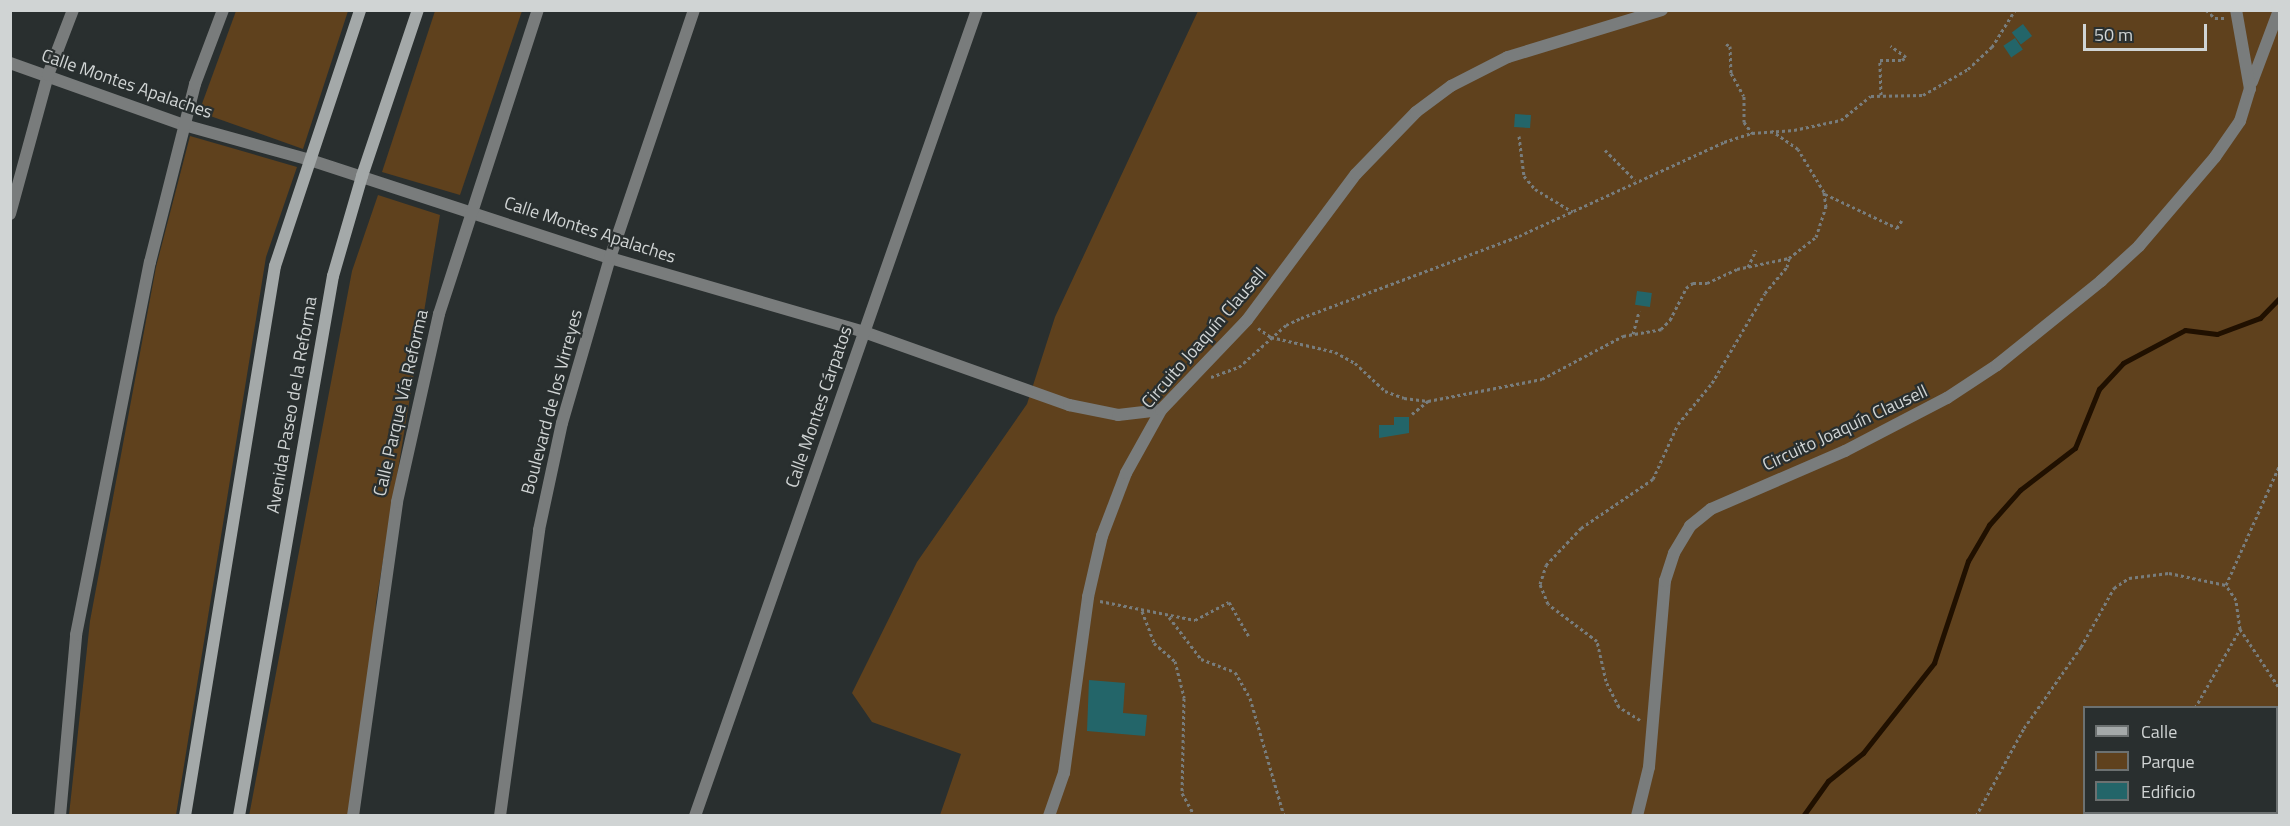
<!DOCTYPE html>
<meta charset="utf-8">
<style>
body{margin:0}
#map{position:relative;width:2290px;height:826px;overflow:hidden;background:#292f2f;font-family:"Titillium Web",sans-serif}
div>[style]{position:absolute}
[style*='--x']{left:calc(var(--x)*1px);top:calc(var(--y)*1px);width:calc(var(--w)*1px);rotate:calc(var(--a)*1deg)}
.green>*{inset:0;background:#5f411d}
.stream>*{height:5px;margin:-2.5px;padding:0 2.5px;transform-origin:2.5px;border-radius:2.5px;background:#201000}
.building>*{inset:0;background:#236569;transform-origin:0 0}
.path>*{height:3px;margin-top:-1.5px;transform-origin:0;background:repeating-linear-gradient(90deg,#787d7d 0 3px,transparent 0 6px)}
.minor>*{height:12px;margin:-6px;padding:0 6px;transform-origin:6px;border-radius:6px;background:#797c7c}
.tertiary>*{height:12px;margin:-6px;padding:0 6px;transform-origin:6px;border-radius:6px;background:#797c7c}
.secondary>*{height:12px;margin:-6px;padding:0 6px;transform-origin:6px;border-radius:6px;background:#a4a9a9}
span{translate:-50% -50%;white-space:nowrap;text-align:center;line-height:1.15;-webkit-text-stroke:4.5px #292f2f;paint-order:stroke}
.street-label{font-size:18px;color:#d0d4d4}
.frame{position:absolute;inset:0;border:12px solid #d0d4d4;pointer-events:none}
.legend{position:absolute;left:2083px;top:706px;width:195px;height:108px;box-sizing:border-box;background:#292f2f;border:2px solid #6c7171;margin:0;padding:8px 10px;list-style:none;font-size:18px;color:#d0d4d4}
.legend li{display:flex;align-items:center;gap:12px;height:30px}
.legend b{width:30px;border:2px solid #6c7171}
.scale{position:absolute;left:2083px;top:24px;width:124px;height:27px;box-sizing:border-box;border:3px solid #d0d4d4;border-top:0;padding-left:8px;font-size:18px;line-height:21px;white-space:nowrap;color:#d0d4d4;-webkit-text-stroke:4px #292f2f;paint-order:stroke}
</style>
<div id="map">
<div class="green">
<i style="clip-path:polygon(236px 11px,348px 11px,303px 149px,199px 112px)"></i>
<i style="clip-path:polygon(435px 11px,522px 11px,460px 195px,382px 172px)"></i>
<i style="clip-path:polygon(evenodd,1198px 11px,2279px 11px,2279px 815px,940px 815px,961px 754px,872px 722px,852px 693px,917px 562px,1027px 404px,1055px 317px,1198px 11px,2084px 708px,2276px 708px,2276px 812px,2084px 812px,2084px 708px)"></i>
<i style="clip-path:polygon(190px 136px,297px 167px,266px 257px,176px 815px,69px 815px,90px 621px,156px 267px)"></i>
<i style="clip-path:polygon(378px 195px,440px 215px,376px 603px,359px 815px,249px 816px,352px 271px)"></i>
</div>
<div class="stream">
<i style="--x:1803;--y:816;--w:43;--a:-54.5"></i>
<i style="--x:1828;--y:781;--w:45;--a:-38.7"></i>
<i style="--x:1863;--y:753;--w:115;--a:-51.7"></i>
<i style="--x:1934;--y:663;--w:108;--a:-71.6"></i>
<i style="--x:1968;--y:561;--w:42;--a:-59.7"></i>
<i style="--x:1989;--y:525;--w:47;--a:-48.5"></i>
<i style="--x:2020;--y:490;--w:69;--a:-37.4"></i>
<i style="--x:2075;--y:448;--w:64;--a:-67.9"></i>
<i style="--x:2099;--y:389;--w:35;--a:-47"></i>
<i style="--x:2123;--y:363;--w:70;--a:-28"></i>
<i style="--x:2185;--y:330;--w:32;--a:7"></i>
<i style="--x:2217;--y:334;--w:46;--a:-20.4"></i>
<i style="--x:2260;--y:318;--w:29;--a:-46"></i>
</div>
<div class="building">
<i style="left:2023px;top:24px;width:15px;height:14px;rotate:53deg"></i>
<i style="left:2015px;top:38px;width:14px;height:14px;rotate:56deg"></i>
<i style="left:1515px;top:114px;width:16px;height:13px;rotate:4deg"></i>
<i style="left:1637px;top:291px;width:15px;height:14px;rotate:8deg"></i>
<i style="clip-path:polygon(1394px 417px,1409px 417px,1409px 433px,1379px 438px,1379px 425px,1394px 425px)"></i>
<i style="clip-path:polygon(1089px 680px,1125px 683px,1123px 713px,1147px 715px,1145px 736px,1087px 731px)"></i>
</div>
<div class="path">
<i style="--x:2206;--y:10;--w:12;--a:42"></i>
<i style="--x:2215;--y:18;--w:10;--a:0"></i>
<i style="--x:1726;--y:44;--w:4;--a:27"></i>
<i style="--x:1730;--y:46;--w:27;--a:88"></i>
<i style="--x:1731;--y:73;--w:26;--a:61"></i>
<i style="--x:1744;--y:96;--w:26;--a:90"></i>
<i style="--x:1744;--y:122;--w:14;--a:54"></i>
<i style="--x:1881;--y:95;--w:35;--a:-92"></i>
<i style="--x:1880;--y:60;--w:22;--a:0"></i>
<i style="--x:1902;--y:60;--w:5;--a:-37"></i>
<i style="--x:1906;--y:57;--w:19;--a:-144"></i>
<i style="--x:1519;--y:136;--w:40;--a:82.9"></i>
<i style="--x:1524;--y:176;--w:17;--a:50"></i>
<i style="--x:1535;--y:189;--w:44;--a:31.2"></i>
<i style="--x:1605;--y:150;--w:42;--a:45"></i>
<i style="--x:1825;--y:194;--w:80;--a:25.3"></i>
<i style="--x:1897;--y:228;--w:9;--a:-58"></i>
<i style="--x:1748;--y:267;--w:19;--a:-65"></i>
<i style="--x:1258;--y:328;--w:16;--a:35"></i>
<i style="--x:1271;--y:337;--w:66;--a:13.2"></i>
<i style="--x:1335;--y:352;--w:23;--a:29"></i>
<i style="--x:1355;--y:363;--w:41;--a:43"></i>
<i style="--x:1385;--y:391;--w:20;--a:20"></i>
<i style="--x:1404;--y:398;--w:24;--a:7"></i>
<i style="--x:1428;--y:401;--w:116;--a:-10.9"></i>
<i style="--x:1542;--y:379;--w:92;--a:-28"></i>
<i style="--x:1623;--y:336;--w:39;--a:-10"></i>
<i style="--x:1661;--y:329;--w:13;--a:-45"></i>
<i style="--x:1670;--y:320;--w:36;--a:-63"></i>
<i style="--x:1686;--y:288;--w:9;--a:-36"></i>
<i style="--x:1693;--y:283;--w:14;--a:0"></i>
<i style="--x:1707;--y:283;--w:33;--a:-25"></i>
<i style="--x:1737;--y:269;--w:53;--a:-11.9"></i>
<i style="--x:1789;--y:258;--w:34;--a:-38"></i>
<i style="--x:1816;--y:237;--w:32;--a:-72"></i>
<i style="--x:1826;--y:207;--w:15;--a:-98"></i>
<i style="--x:1824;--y:192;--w:50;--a:-121.2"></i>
<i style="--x:1798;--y:149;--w:32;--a:-145"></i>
<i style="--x:1633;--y:334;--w:24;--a:-75"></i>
<i style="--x:1211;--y:377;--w:30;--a:-20"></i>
<i style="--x:1239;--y:367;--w:63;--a:-41.8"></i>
<i style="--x:1286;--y:325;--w:17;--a:-25"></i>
<i style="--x:1301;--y:318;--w:233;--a:-20.6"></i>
<i style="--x:1519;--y:236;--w:226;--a:-24.6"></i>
<i style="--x:1724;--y:142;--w:29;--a:-18"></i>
<i style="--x:1752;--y:133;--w:42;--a:-4.1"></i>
<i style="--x:1794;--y:130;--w:48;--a:-12"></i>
<i style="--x:1841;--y:120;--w:38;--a:-39"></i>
<i style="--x:1871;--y:96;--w:52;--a:-1.1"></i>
<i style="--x:1923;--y:95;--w:52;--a:-30"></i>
<i style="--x:1968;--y:69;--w:33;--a:-43"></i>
<i style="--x:1992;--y:47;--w:44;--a:-58.1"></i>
<i style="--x:1412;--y:414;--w:21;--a:-39"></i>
<i style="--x:1100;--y:601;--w:97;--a:11.3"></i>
<i style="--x:1195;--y:620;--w:38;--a:-28"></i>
<i style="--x:1229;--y:602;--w:39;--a:60"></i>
<i style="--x:1142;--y:611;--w:34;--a:69"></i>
<i style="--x:1154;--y:643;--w:28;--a:41"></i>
<i style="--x:1175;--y:661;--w:38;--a:76"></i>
<i style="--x:1184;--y:698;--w:95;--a:91.2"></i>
<i style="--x:1182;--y:793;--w:26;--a:61"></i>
<i style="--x:1169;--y:617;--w:53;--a:52.7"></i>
<i style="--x:1201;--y:659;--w:36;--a:21"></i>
<i style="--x:1235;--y:672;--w:30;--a:60"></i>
<i style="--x:1250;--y:698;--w:123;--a:73.9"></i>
<i style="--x:2240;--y:629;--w:72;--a:56.3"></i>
<i style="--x:2195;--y:708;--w:91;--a:-60.3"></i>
<i style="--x:2240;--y:629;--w:29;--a:-98"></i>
<i style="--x:2236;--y:600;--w:18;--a:-124"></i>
<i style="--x:1640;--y:720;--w:25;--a:-148"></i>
<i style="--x:1619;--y:707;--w:29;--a:-117"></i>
<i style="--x:1606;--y:681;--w:41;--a:-102.7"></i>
<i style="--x:1597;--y:641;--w:61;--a:-142.9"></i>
<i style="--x:1548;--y:604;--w:22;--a:-112"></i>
<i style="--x:1540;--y:584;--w:20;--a:-72"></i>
<i style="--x:1546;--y:565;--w:51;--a:-46.6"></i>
<i style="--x:1581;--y:528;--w:87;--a:-34.2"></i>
<i style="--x:1653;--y:479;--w:60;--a:-65.6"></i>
<i style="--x:1678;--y:424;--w:53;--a:-50.3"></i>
<i style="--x:1712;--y:383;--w:104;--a:-59.5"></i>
<i style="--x:1765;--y:293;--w:34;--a:-50"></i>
<i style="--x:1787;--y:267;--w:9;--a:-77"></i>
<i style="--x:1976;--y:816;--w:100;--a:-61.4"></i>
<i style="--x:2024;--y:728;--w:99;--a:-54.9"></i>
<i style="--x:2081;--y:647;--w:68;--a:-60.8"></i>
<i style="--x:2114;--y:588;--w:18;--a:-34"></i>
<i style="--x:2129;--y:578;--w:40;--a:-7.1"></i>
<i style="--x:2169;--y:573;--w:58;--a:11.9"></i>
<i style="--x:2226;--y:585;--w:133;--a:-65.9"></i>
<i style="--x:2150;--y:816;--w:4;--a:-63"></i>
</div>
<div class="minor">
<i style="--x:10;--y:63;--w:185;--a:19.6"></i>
<i style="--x:184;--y:125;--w:131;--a:15.5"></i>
<i style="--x:310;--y:160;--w:316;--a:18.1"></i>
<i style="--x:610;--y:258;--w:265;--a:16.2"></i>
<i style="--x:864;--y:332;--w:218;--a:19.6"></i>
<i style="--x:1069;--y:405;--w:50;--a:11.5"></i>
<i style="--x:1118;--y:415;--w:43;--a:-6.6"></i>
<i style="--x:2252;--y:82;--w:77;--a:-69.4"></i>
<i style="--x:10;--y:214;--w:144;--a:-74.7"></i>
<i style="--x:48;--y:75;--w:70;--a:-69"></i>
<i style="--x:60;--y:816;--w:182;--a:-84.9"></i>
<i style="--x:76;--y:635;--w:380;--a:-78.8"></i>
<i style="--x:150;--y:262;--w:184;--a:-75.8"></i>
<i style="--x:195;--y:84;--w:79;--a:-69.3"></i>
<i style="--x:353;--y:816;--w:317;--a:-82"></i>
<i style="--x:397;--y:502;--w:193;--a:-77.4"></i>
<i style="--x:439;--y:314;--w:320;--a:-72"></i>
<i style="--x:695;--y:816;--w:854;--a:-70.72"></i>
<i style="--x:1049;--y:816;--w:46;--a:-70.8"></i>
<i style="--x:1064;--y:773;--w:178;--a:-82.2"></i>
<i style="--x:1088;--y:597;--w:63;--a:-77.1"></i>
<i style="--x:1102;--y:536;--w:67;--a:-69.1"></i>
<i style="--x:1126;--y:473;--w:72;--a:-60.9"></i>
<i style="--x:1161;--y:410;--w:124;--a:-46.3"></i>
<i style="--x:1247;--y:320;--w:182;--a:-53.3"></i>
<i style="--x:1356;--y:174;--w:86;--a:-45.9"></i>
<i style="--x:1416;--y:112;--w:44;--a:-36.6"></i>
<i style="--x:1451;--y:86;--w:64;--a:-27"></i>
<i style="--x:1508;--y:57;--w:161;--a:-17"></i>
<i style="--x:1637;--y:816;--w:50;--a:-76.2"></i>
<i style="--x:1649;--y:767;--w:187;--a:-85.1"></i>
<i style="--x:1665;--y:581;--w:29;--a:-72"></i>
<i style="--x:1674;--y:553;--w:31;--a:-59"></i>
<i style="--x:1690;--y:526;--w:27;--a:-39"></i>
<i style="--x:1711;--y:509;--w:146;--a:-23.4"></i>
<i style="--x:1845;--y:451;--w:115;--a:-27.5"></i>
<i style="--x:1947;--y:398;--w:60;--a:-33.4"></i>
<i style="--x:1997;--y:365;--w:134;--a:-38.9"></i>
<i style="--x:2101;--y:281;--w:52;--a:-42.6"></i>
<i style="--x:2139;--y:246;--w:117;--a:-49.5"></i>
<i style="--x:2215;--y:157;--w:44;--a:-55.2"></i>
<i style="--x:2240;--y:121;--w:34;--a:-73"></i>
<i style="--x:2250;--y:89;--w:80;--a:-100"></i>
</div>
<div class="tertiary">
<i style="--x:500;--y:816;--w:289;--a:-82.2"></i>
<i style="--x:539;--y:530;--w:109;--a:-77.9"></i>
<i style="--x:562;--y:423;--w:172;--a:-73.8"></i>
<i style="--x:610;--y:258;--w:262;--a:-71.3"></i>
</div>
<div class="secondary">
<i style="--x:185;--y:816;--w:557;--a:-80.71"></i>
<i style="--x:275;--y:266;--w:270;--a:-71.6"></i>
<i style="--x:239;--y:816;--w:548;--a:-80.13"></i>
<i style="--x:333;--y:276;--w:104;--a:-73.8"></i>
<i style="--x:362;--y:176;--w:175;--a:-71.4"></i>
</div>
<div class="street-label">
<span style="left:127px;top:84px;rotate:19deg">Calle Montes Apalaches</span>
<span style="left:590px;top:230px;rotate:18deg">Calle Montes Apalaches</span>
<span style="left:1204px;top:338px;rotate:-49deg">Circuito Joaquín Clausell</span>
<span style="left:552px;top:402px;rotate:-75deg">Boulevard de los Virreyes</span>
<span style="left:401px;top:403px;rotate:-77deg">Calle Parque Vía Reforma</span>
<span style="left:292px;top:405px;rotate:-80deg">Avenida Paseo de la Reforma</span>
<span style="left:819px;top:407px;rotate:-71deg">Calle Montes Cárpatos</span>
<span style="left:1845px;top:428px;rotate:-25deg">Circuito Joaquín Clausell</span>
</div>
<div class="frame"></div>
<ul class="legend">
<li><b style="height:8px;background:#a4a9a9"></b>Calle</li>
<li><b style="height:16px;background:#5f411d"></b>Parque</li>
<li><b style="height:16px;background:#236569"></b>Edificio</li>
</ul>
<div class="scale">50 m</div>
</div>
